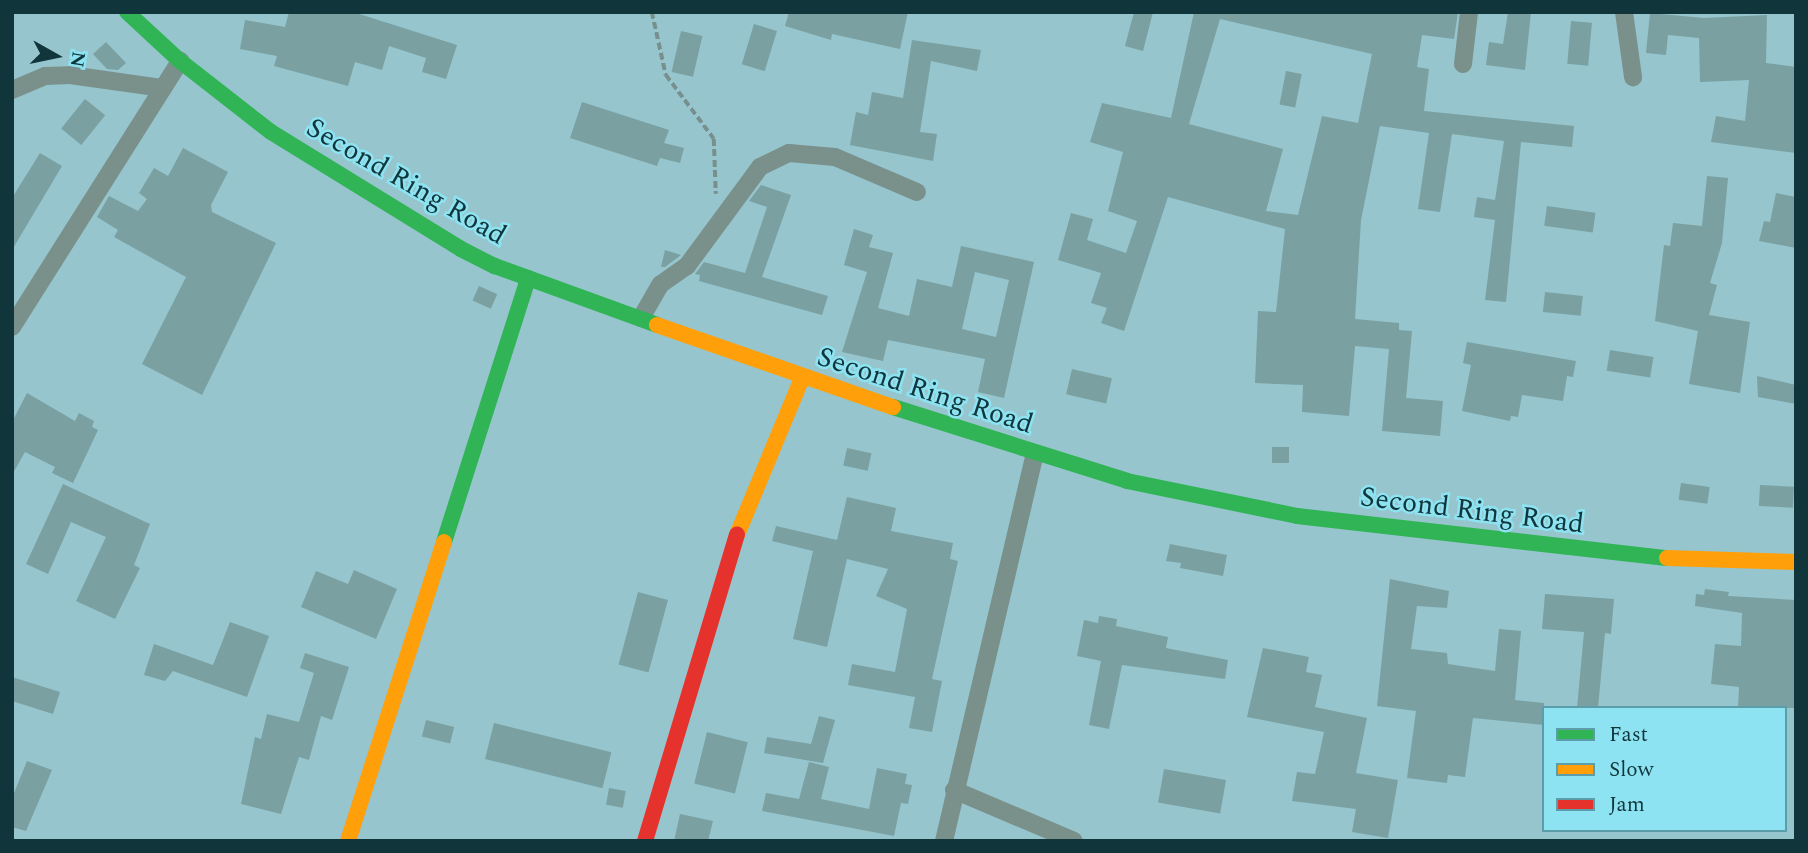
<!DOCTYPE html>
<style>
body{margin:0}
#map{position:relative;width:1808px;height:853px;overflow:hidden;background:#96c5cd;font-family:Spectral,serif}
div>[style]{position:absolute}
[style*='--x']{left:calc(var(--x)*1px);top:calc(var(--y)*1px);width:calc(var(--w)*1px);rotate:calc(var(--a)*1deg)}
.building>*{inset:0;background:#7aa0a2;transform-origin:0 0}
.path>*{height:3.5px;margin-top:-1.75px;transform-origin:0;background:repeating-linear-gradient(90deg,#77908e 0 7px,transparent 0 10.5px)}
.street>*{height:18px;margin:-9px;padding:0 9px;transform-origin:9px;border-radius:9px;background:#7a908b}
.fast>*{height:16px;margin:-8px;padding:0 8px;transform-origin:8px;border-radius:8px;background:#30b455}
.slow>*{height:16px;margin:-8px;padding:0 8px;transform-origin:8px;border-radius:8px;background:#ff9f0a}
.jam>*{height:16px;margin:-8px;padding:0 8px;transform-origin:8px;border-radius:8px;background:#e5322d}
span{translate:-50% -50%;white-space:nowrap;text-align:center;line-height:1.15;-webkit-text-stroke:5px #8de3f1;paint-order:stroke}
.street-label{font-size:28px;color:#10353a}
.frame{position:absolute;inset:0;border:14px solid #10353a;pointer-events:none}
.legend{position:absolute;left:1542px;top:706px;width:245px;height:126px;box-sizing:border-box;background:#8de3f1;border:2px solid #5b9da8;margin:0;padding:9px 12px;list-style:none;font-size:21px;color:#10353a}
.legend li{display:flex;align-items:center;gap:14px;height:35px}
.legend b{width:35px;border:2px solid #5b9da8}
.north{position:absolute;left:21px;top:21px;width:70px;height:70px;-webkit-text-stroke:5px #8de3f1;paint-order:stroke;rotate:99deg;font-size:19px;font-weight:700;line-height:28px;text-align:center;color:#10353a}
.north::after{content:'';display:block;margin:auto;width:24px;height:32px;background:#10353a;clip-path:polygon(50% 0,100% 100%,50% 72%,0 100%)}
</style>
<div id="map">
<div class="building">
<i style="clip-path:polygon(289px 12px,353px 12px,457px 45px,446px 79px,422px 72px,426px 58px,389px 46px,382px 70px,355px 62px,348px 86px,274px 66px,277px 56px,240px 49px,245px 20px,285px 27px)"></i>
<i style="clip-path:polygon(789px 12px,908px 12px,900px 49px,832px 34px,831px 40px,785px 26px)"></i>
<i style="clip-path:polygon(1134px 12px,1153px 12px,1143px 51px,1125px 46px)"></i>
<i style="clip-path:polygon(evenodd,1194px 12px,1458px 12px,1454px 39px,1422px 35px,1417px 67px,1429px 69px,1424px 111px,1574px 126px,1572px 147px,1521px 142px,1506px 302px,1485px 300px,1495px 220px,1474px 217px,1477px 197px,1495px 200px,1504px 141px,1452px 134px,1440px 212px,1418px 209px,1429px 133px,1380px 126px,1361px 220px,1355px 319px,1399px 323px,1399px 330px,1412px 331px,1406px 398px,1443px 401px,1440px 436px,1382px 431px,1389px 349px,1355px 346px,1349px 416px,1302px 412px,1303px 385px,1255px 383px,1258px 311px,1276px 312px,1285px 229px,1168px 197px,1124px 331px,1101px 323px,1107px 308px,1091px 303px,1101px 273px,1058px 260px,1071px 213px,1093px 219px,1087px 240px,1126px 253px,1137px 221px,1108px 211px,1123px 152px,1090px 142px,1102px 103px,1171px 118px,1194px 12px,1220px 19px,1372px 54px,1358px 123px,1322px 116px,1298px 215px,1266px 211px,1283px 149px,1189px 124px,1220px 19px)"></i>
<i style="clip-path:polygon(1508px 12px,1531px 12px,1525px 70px,1486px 65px,1489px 42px,1503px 44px)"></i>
<i style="clip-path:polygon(1650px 13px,1704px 18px,1767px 15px,1766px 63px,1796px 67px,1796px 153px,1711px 142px,1716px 116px,1745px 121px,1749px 80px,1700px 82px,1699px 38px,1668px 35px,1666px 55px,1646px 53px)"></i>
<i style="left:1571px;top:21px;width:21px;height:43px;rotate:5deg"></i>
<i style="left:754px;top:24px;width:24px;height:42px;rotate:17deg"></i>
<i style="left:681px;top:31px;width:22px;height:42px;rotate:13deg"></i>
<i style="clip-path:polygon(912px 40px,981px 50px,977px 71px,931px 61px,920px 132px,937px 134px,933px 161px,850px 145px,856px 112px,868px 115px,872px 92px,903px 98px)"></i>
<i style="clip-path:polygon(106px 42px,126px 63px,118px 70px,107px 69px,93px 54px)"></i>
<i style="left:1286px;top:71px;width:16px;height:34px;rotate:11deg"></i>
<i style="left:85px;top:99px;width:26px;height:38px;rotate:39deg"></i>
<i style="clip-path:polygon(582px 102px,669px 130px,664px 143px,684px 148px,680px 163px,660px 158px,657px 166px,570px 138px)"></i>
<i style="clip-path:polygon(183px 148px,228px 172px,211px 205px,212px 212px,276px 243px,202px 395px,142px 364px,186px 277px,114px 237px,118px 230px,97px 217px,109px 196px,138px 211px,147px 199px,139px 193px,154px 168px,168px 176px)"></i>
<i style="clip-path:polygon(40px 153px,62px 166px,12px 250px,12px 198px)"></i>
<i style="clip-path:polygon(1707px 176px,1728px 178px,1722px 243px,1710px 283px,1717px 285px,1709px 315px,1750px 322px,1740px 393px,1689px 384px,1698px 331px,1655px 321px,1664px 245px,1670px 246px,1673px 223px,1702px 226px)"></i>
<i style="clip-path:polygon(761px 185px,791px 195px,762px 277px,828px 296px,822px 315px,699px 281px,700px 275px,695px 274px,704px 262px,745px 273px,767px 207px,749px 201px)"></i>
<i style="clip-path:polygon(1776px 193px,1796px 197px,1796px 248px,1759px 241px,1764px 221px,1770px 222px)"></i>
<i style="left:1547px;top:206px;width:49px;height:20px;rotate:8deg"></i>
<i style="clip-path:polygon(evenodd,854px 229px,873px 235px,869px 247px,893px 253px,878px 308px,909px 316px,917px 279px,952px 287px,961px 246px,1034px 262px,1004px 398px,978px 392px,985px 359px,888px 340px,883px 361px,842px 352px,867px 272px,844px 265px,854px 229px,975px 272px,1009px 280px,996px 337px,962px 329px,975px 272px)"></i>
<i style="clip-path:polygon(665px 250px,681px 255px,665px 267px,661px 267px)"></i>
<i style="left:479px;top:286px;width:20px;height:16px;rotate:24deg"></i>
<i style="left:1545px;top:292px;width:38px;height:20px;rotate:6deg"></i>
<i style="clip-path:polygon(1467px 342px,1576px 361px,1573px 377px,1567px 376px,1563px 401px,1522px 395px,1518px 417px,1511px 416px,1510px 421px,1462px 411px,1471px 365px,1463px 363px)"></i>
<i style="left:1610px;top:350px;width:44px;height:21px;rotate:9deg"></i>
<i style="left:1072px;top:369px;width:41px;height:26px;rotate:13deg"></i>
<i style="clip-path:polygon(1757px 376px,1796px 385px,1796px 404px,1758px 397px)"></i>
<i style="clip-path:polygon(27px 393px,75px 421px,79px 413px,94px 421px,92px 427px,98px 430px,73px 483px,52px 473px,55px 467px,25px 452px,12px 475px,12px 422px)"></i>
<i style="left:1272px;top:447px;width:17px;height:16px"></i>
<i style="left:847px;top:448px;width:25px;height:18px;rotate:12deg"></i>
<i style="left:1681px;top:483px;width:29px;height:17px;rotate:8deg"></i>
<i style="clip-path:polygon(63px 484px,150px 524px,134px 565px,140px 568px,115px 619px,76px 601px,106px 537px,71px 522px,48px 574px,26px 564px)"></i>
<i style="left:1760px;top:485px;width:34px;height:21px;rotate:3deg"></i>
<i style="clip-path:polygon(847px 497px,896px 508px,891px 531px,953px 543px,950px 559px,958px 561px,932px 679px,942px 681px,932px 732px,909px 728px,915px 697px,848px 685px,852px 664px,895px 672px,907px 609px,876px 596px,888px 569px,847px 559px,827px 647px,793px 639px,813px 551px,772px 541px,776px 526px,837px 540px)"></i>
<i style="clip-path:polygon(1170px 544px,1227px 555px,1223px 576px,1180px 568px,1181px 563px,1166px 561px)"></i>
<i style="clip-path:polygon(354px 570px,397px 589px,376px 639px,301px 607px,316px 571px,348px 584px)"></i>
<i style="clip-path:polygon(1390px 579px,1449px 591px,1447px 608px,1417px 606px,1411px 649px,1447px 653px,1448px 664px,1495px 671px,1499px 629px,1521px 631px,1515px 700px,1544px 703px,1544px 725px,1473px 718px,1465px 777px,1448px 775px,1447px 783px,1407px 778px,1416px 711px,1377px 706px)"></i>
<i style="clip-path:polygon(1705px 589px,1729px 592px,1728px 596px,1796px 600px,1796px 708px,1738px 708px,1739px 687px,1711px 684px,1715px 644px,1741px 646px,1742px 613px,1695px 606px,1696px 594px,1704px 595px)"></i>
<i style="left:638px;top:592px;width:31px;height:75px;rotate:15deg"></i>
<i style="clip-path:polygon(1545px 594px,1614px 599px,1611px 634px,1605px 633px,1598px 708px,1577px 708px,1584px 632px,1542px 629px)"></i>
<i style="clip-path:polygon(1099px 616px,1117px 619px,1116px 626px,1168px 637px,1166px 648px,1228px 660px,1225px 679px,1122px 665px,1109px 729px,1089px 725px,1101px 661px,1077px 656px,1084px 620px,1098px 623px)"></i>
<i style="clip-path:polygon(230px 622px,269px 636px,247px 697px,173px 671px,165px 681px,144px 675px,154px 644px,213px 665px)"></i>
<i style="clip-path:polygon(1263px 648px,1309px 657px,1306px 672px,1322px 675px,1315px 707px,1367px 718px,1356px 773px,1398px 780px,1388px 838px,1352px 832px,1356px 809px,1292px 801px,1297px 772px,1315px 774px,1324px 732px,1247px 717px)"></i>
<i style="clip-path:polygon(305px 653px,349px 667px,332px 720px,321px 716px,309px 760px,299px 757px,281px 814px,241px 804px,255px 737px,261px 739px,267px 714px,299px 722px,314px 673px,300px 668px)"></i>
<i style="clip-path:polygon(12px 677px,60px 692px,53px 714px,12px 701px)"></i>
<i style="clip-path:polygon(819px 716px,835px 720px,823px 763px,764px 753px,767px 737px,811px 744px)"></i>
<i style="left:426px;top:720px;width:29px;height:17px;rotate:14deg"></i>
<i style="left:494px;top:723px;width:121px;height:37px;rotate:14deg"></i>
<i style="left:707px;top:732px;width:42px;height:53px;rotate:14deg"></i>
<i style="clip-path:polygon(27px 761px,52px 770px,26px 831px,12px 827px,12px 798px)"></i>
<i style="clip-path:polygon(809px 762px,829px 767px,821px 799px,869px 809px,877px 768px,907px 774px,905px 784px,912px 785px,908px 804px,901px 803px,894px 836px,762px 811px,766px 793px,799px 799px)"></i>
<i style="left:1164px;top:769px;width:63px;height:34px;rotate:10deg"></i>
<i style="left:609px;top:788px;width:17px;height:17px;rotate:10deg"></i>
<i style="clip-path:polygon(680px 814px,713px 821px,708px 841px,674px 841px)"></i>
</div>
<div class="path">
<i style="--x:652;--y:12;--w:65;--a:77.5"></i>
<i style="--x:666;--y:75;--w:80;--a:53.1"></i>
<i style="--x:714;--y:139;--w:55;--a:87.9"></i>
</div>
<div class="street">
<i style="--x:1624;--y:12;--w:66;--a:82.1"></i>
<i style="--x:1463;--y:64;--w:52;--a:-83.4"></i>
<i style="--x:12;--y:90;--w:36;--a:-23"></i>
<i style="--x:45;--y:76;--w:25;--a:-2"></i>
<i style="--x:70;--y:75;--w:94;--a:8"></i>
<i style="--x:641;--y:318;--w:39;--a:-60"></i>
<i style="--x:661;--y:284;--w:32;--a:-35"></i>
<i style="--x:687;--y:266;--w:123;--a:-53.6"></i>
<i style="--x:760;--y:167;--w:32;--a:-26"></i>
<i style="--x:789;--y:153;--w:46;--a:5"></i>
<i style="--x:835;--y:157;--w:89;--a:23.1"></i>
<i style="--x:12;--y:327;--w:315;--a:-57.7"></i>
<i style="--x:954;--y:790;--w:130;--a:23"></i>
<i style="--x:944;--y:841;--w:398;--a:-76.8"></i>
</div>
<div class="fast">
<i style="--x:127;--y:12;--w:72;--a:42.8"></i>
<i style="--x:180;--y:61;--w:115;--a:38"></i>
<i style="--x:271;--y:132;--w:223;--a:31.6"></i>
<i style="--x:461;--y:249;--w:38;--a:27"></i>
<i style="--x:495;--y:266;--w:172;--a:20"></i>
<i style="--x:893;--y:407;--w:245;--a:17.5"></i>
<i style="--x:1127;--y:481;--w:174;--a:11.6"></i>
<i style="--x:1297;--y:516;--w:372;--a:6.5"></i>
<i style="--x:444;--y:542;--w:277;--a:-72.3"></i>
</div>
<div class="slow">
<i style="--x:657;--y:325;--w:250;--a:19.2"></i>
<i style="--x:737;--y:535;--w:170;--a:-67.5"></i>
<i style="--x:1667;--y:558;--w:129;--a:1.8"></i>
<i style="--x:348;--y:841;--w:314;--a:-72.2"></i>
</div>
<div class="jam">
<i style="--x:645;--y:841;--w:320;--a:-73.3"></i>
</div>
<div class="street-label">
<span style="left:406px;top:182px;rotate:30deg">Second Ring Road</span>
<span style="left:925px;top:391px;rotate:18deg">Second Ring Road</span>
<span style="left:1472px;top:511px;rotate:7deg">Second Ring Road</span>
</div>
<div class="frame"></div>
<ul class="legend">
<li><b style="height:9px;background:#30b455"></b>Fast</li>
<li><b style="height:9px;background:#ff9f0a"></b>Slow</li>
<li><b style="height:9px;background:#e5322d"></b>Jam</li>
</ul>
<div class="north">N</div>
</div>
